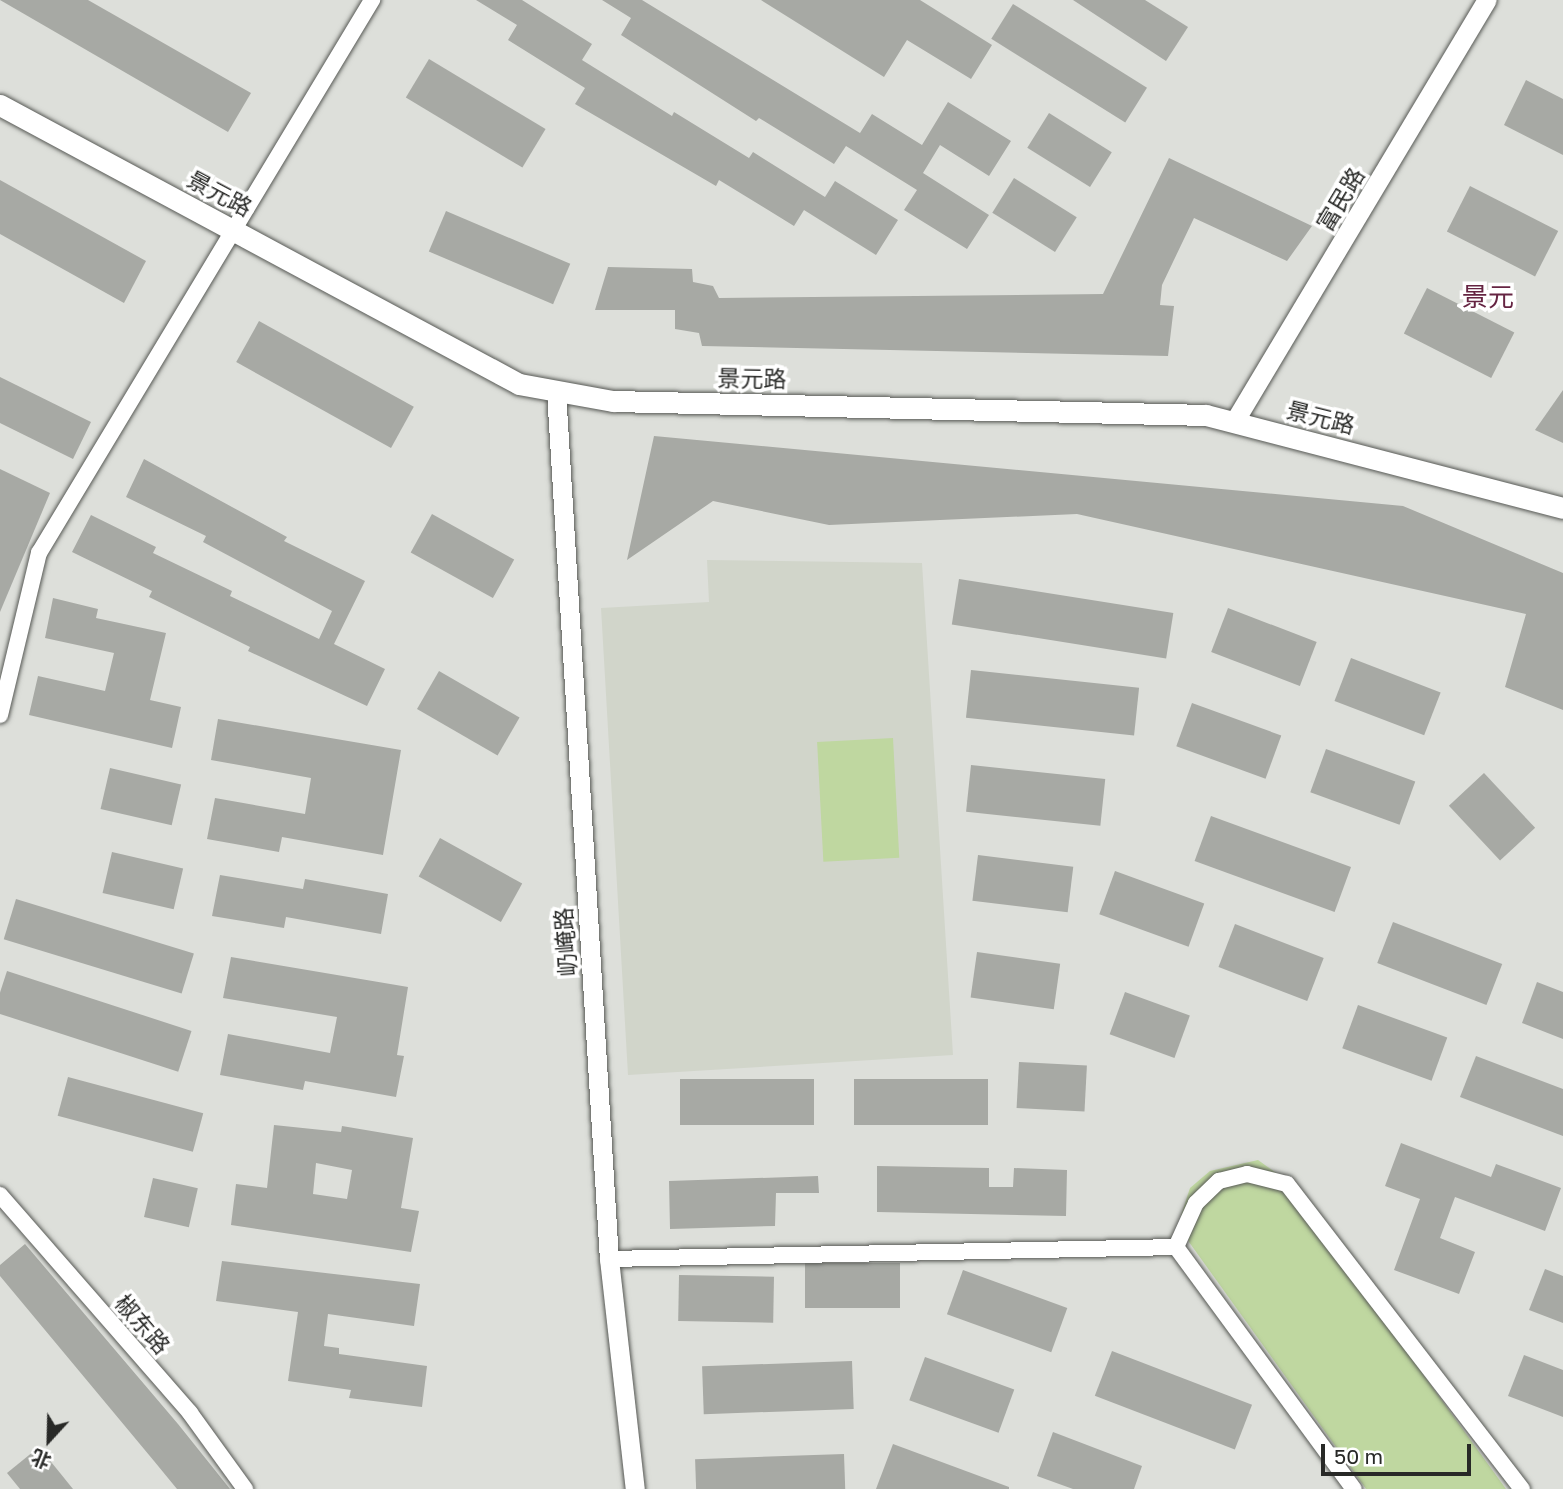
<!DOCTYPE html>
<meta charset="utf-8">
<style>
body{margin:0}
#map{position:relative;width:1563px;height:1489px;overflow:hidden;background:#dddfda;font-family:"Golos Text","Noto Sans SC",sans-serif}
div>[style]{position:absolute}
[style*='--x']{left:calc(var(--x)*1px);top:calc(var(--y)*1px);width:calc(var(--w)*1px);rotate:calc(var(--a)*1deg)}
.built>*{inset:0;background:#d1d5ca}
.green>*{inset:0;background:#bfd7a0;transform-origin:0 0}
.building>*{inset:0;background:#a7a9a4;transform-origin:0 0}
.roads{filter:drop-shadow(0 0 2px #575955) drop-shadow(0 0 2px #575955)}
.minor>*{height:16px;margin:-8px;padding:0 8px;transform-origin:8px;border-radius:8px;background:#fff}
.tertiary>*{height:19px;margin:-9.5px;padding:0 9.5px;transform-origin:9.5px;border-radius:9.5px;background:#fff}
.secondary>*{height:21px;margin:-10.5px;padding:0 10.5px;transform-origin:10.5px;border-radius:10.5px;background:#fff}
span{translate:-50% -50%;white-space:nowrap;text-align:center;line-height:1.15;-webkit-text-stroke:7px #fff;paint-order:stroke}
.street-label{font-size:23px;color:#282927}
.quarter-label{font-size:26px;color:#652442}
.north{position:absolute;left:14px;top:1405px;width:70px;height:70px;-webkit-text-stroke:5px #fff;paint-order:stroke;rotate:202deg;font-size:19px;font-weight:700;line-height:28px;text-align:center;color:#282927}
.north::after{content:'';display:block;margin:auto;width:24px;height:32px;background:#282927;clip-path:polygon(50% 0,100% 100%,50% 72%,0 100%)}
.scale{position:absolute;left:1321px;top:1444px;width:150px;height:32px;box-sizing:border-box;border:4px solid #282927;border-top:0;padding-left:9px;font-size:21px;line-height:24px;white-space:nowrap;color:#282927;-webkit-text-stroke:5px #fff;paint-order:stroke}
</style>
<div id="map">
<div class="built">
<i style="clip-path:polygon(707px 560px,922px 563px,953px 1055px,628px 1075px,601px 608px,709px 602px)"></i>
</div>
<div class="green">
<i style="left:893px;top:738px;width:120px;height:76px;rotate:87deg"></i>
<i style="clip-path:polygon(1258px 1160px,1279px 1175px,1506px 1489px,1366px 1489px,1189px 1242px,1181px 1215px,1190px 1188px,1210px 1171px)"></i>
</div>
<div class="building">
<i style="clip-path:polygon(0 0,88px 0,251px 93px,228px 132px)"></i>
<i style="clip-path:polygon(476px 0,522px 0,592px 44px,582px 60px,672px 116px,674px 112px,749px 158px,753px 152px,825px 197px,835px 181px,898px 220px,876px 255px,804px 210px,794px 226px,719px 180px,716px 186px,575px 104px,585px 88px,508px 40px,517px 25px)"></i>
<i style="clip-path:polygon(602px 0,642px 0,860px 133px,872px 114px,922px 145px,948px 102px,1011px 141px,989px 176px,940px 145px,923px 173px,989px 215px,967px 249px,904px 210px,917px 190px,846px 146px,834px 164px,759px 118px,756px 121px,621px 35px,631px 18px)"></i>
<i style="clip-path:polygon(761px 0,920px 0,992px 45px,971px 79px,907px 40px,884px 77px)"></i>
<i style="clip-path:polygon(1073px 0,1145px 0,1188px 27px,1166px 61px)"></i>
<i style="left:1013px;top:4px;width:158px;height:41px;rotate:32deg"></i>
<i style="left:429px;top:59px;width:136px;height:45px;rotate:31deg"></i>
<i style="clip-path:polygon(1526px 80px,1563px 99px,1563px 155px,1504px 125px)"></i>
<i style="left:1049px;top:113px;width:74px;height:41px;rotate:32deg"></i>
<i style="clip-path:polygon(1169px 158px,1312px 226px,1287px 261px,1194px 218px,1162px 285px,1160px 305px,1174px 306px,1168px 356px,702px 346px,699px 333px,675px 329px,675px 310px,595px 310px,608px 267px,692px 269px,693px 282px,713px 286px,719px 298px,1103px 294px)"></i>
<i style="left:1014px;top:178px;width:74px;height:41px;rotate:32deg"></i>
<i style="clip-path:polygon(0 180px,146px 261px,124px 303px,0 234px)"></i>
<i style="left:1470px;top:186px;width:99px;height:51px;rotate:27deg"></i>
<i style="left:446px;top:211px;width:135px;height:44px;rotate:23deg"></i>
<i style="left:1427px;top:288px;width:98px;height:51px;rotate:27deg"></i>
<i style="left:259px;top:321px;width:177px;height:47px;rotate:29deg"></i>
<i style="clip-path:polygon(0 377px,91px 422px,73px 459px,0 423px)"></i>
<i style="clip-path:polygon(1563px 390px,1563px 443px,1535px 430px)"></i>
<i style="clip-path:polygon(654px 436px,1403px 506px,1563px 573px,1563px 710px,1505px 687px,1526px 614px,1077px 514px,829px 525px,713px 501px,627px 560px)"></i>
<i style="clip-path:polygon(144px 459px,287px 537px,284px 541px,365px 581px,334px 644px,385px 669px,367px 706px,248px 651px,250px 647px,149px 597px,152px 591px,72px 552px,91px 515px,156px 547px,153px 553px,232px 591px,230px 596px,319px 639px,332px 611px,203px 542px,206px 536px,126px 497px)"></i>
<i style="clip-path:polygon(0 469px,50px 493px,0 612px)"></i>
<i style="left:432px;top:514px;width:94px;height:44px;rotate:29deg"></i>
<i style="left:959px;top:579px;width:217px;height:46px;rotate:9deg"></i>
<i style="clip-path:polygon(53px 598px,98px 609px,96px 618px,166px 633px,150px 700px,181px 707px,172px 748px,29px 715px,38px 676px,105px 691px,114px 653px,45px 638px)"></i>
<i style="left:1228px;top:608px;width:95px;height:47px;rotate:21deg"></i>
<i style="left:1351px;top:658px;width:96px;height:46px;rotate:21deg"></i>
<i style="left:971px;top:670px;width:169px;height:48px;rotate:6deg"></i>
<i style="left:439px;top:671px;width:93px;height:44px;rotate:30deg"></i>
<i style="left:1192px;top:703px;width:95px;height:46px;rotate:20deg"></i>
<i style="clip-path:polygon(218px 719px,401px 750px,383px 855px,282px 837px,279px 852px,207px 839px,215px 798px,305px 814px,311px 778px,211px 760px)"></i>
<i style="left:1326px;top:749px;width:95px;height:46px;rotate:20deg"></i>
<i style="left:971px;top:765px;width:135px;height:47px;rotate:6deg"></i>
<i style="left:110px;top:768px;width:73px;height:42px;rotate:13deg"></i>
<i style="left:1484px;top:773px;width:75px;height:48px;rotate:47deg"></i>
<i style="left:1211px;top:816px;width:149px;height:48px;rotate:20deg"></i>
<i style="left:440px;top:838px;width:94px;height:44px;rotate:29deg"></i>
<i style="left:112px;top:852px;width:73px;height:42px;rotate:13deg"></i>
<i style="left:978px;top:855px;width:96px;height:46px;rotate:7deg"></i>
<i style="left:1115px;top:871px;width:95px;height:46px;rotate:20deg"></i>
<i style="clip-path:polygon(220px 875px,303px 889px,305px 879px,388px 894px,381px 934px,286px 917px,284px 928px,212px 916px)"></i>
<i style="left:16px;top:899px;width:186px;height:42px;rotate:17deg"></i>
<i style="left:1393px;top:922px;width:117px;height:44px;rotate:21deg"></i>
<i style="left:1235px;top:924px;width:95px;height:46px;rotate:21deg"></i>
<i style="left:977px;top:952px;width:84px;height:46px;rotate:8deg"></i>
<i style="clip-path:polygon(231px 957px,408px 987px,397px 1055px,404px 1056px,396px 1097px,305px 1081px,303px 1090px,220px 1075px,228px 1034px,330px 1053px,337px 1017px,223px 998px)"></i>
<i style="left:7px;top:971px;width:194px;height:43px;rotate:18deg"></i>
<i style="clip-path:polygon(1537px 982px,1563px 992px,1563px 1039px,1522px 1023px)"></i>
<i style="left:1125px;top:992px;width:69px;height:45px;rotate:20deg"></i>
<i style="left:1358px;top:1005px;width:95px;height:46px;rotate:20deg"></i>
<i style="clip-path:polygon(1476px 1056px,1563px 1089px,1563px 1136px,1460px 1097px)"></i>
<i style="left:1019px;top:1062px;width:68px;height:46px;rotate:3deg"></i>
<i style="left:68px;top:1077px;width:140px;height:40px;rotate:15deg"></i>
<i style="left:814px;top:1079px;width:46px;height:134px;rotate:90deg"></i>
<i style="left:988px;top:1079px;width:46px;height:134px;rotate:90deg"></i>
<i style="clip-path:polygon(evenodd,274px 1125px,341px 1132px,342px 1126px,413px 1138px,401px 1208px,419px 1211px,411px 1252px,231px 1225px,236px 1184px,267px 1188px,274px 1125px,316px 1163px,352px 1170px,347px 1199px,313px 1194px,316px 1163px)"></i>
<i style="clip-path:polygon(1401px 1143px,1491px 1177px,1496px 1164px,1561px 1188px,1545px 1231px,1455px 1197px,1440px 1238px,1475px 1252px,1459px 1294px,1394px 1270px,1420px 1199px,1385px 1186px)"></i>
<i style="clip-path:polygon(877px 1166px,989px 1168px,989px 1187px,1013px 1187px,1014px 1168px,1067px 1170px,1066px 1216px,877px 1212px)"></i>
<i style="clip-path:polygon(818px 1176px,819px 1193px,776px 1193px,775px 1226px,670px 1229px,669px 1181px)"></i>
<i style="left:153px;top:1178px;width:46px;height:40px;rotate:13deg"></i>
<i style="clip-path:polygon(25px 1244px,178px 1424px,230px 1489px,177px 1489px,154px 1461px,0 1276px,0 1265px)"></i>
<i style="clip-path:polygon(222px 1261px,420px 1284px,414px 1326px,328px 1314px,324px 1346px,339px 1348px,339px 1354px,427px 1366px,422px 1407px,349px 1398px,351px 1390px,288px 1381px,298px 1312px,216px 1301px)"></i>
<i style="left:900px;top:1263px;width:45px;height:95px;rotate:90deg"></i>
<i style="clip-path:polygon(1545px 1269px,1563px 1276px,1563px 1323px,1529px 1310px)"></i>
<i style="left:963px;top:1270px;width:111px;height:47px;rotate:20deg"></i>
<i style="left:679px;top:1275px;width:95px;height:46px;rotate:1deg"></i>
<i style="left:1112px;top:1351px;width:150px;height:48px;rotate:21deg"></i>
<i style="clip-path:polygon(1524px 1355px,1563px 1370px,1563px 1417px,1508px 1396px)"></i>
<i style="left:925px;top:1357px;width:95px;height:46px;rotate:20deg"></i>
<i style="left:852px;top:1361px;width:48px;height:150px;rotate:88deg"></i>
<i style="clip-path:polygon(1053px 1432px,1142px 1466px,1134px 1489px,1073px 1489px,1037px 1476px)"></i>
<i style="clip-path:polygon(893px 1444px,1009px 1487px,1009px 1489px,876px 1489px)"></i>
<i style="clip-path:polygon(39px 1447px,73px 1489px,20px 1489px,7px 1473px)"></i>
<i style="left:844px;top:1454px;width:35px;height:149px;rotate:88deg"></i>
</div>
<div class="roads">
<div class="minor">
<i style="--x:0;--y:715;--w:167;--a:-76.5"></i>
<i style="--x:39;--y:553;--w:646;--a:-58.94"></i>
<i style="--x:0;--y:1195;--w:289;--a:48.9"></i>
<i style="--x:190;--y:1413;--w:94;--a:54.1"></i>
<i style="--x:1176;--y:1247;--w:300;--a:53.7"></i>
<i style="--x:609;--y:1259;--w:567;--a:-1.21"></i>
<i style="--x:1176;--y:1247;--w:48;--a:-65.6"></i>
<i style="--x:1196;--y:1203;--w:32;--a:-44"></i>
<i style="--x:1219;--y:1181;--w:29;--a:-14"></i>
<i style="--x:1247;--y:1174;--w:41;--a:14"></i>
<i style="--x:1287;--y:1184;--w:385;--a:52.4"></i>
</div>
<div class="tertiary">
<i style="--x:556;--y:391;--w:870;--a:86.51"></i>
<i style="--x:609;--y:1259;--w:231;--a:83.6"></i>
<i style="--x:1234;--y:422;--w:492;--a:-59.1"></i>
</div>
<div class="secondary">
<i style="--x:0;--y:105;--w:589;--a:28.26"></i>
<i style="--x:519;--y:384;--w:96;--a:10.3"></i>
<i style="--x:613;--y:401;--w:593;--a:1.35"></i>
<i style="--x:1206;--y:415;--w:369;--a:14.6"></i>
</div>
</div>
<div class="street-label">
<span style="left:220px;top:193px;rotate:28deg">景元路</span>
<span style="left:1340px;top:199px;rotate:-59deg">富民路</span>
<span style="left:752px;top:378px;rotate:1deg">景元路</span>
<span style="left:1321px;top:417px;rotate:14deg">景元路</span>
<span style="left:565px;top:942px;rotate:-94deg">屷崦路</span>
<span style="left:143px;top:1324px;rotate:49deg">椒东路</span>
</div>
<div class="quarter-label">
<span style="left:1488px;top:297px">景元</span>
</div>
<div class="north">北</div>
<div class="scale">50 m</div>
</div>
